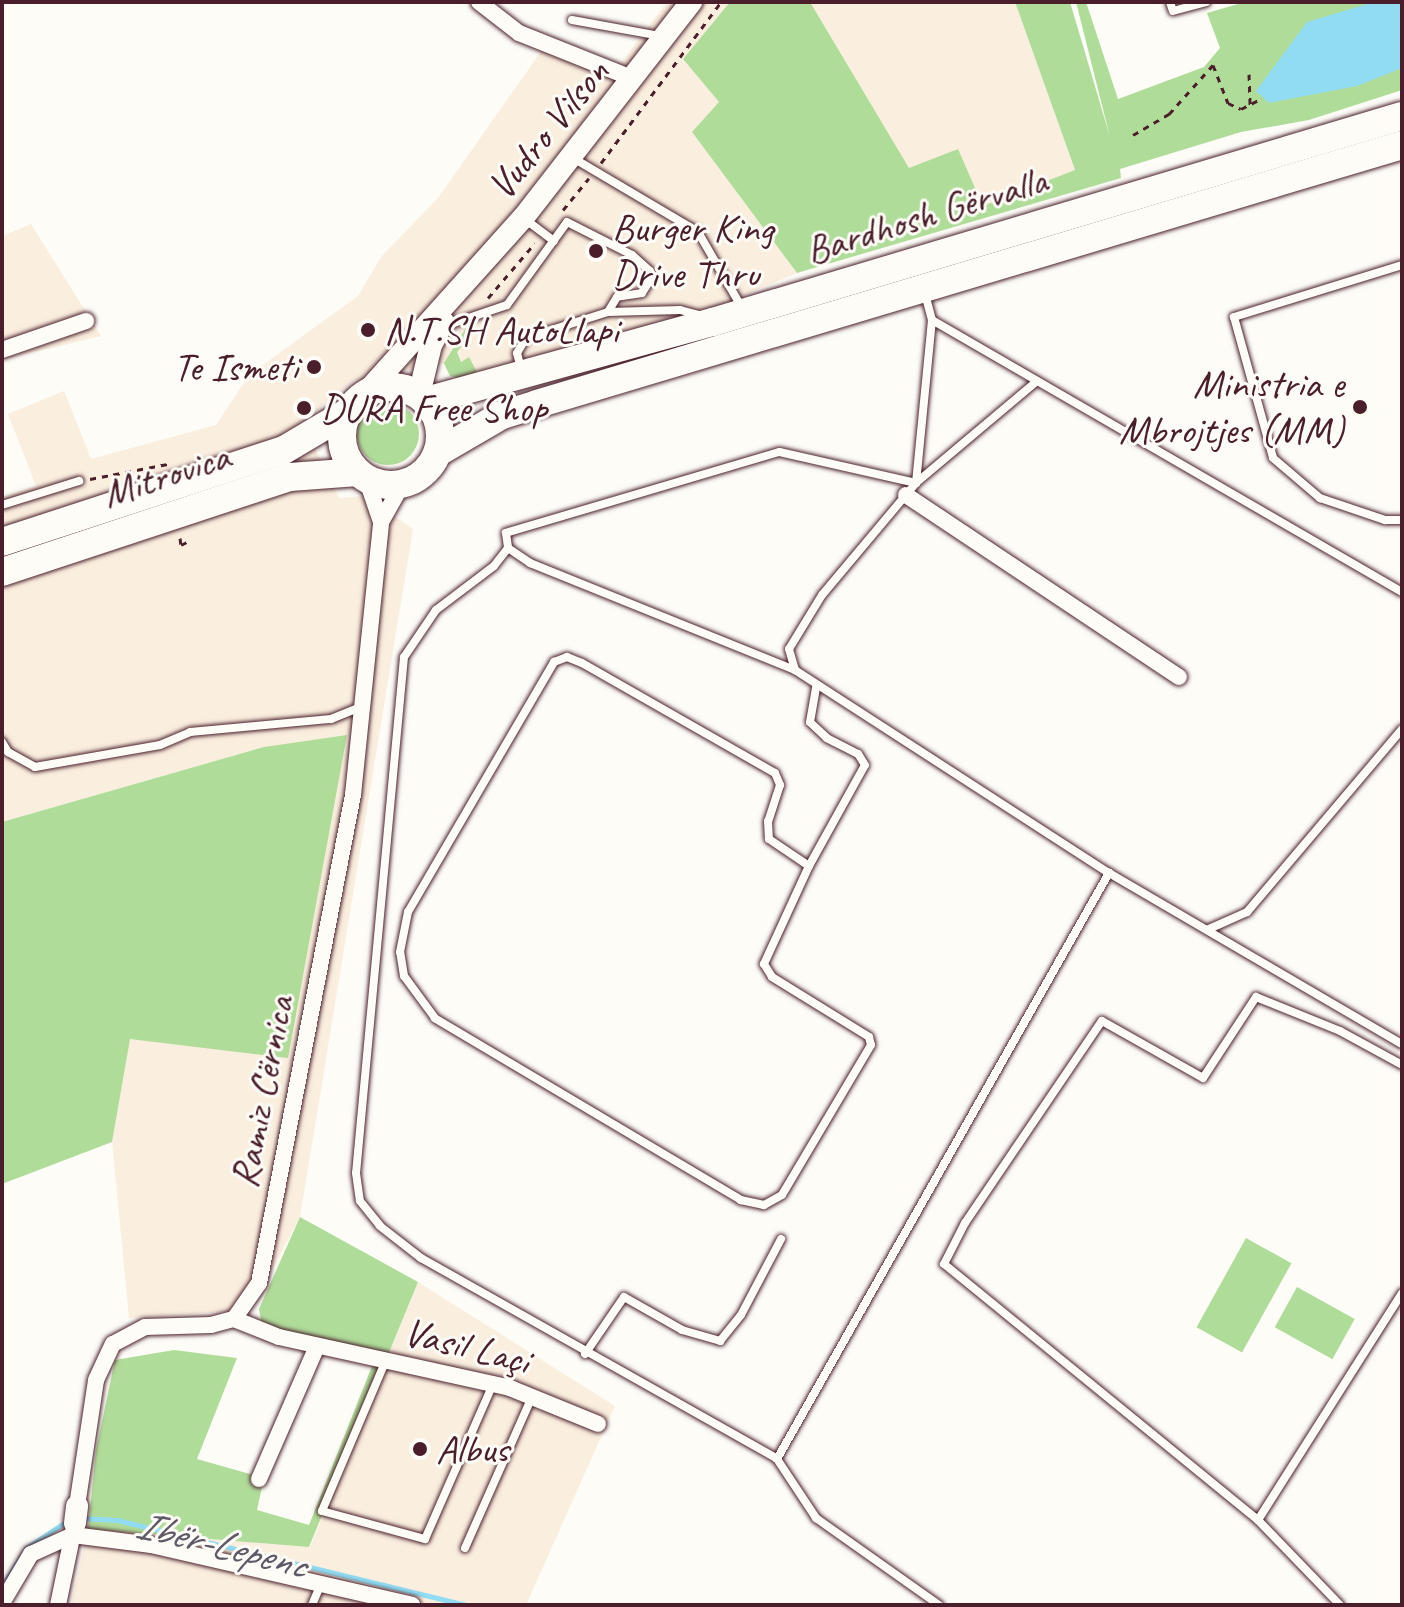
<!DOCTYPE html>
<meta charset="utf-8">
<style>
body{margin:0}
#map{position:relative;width:1404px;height:1607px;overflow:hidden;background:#fdfcf7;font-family:Caveat,sans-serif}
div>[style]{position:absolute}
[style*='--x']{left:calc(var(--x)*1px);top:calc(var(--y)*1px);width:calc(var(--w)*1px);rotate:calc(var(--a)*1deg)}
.built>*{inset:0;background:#faeede}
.green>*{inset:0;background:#b0dc9a;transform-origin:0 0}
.round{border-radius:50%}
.water>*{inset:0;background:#91dcf2}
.stream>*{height:5px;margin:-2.5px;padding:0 2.5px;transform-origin:2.5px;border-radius:2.5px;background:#91dcf2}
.path>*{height:3px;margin-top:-1.5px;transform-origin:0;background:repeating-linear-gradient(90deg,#4a1f2b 0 6px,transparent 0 12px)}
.roads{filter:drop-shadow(0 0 2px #4a1f2b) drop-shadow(0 0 2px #4a1f2b)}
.lane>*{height:8px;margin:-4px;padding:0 4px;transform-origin:4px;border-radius:4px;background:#fdfcf7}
.street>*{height:16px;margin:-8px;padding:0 8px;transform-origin:8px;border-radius:8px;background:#fdfcf7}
.secondary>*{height:22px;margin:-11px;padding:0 11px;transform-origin:11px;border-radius:11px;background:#fdfcf7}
.highway>*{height:28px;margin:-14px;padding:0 14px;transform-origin:14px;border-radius:14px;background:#fdfcf7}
.highway>.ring{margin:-14px;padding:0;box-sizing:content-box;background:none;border:28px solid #fdfcf7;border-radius:50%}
.dots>*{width:22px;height:22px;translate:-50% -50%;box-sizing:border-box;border:4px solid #fdfcf7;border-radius:50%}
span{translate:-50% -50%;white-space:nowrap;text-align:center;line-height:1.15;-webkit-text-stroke:6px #fdfcf7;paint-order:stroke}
.street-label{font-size:40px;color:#4a1f2b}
.poi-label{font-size:40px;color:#4a1f2b}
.left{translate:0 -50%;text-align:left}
.right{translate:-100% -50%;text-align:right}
.water-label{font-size:42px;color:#5f5867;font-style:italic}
.frame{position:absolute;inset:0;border:4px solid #4a1f2b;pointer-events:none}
</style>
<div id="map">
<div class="built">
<i style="clip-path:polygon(667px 2px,730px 2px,683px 59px,719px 102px,692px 132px,797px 273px,692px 317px,472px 381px,450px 376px,443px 363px,354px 380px,302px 422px,339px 498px,365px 496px,413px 529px,300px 1217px,251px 1310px,129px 1318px,112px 1142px,129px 1039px,264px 747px,2px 822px,2px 497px,36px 486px,8px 414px,64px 391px,91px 459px,216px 425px,249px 375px,358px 296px,381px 257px,438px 198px,547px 43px,615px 71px)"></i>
<i style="clip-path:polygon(810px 2px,1015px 2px,1075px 171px,983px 206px,909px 168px)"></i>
<i style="clip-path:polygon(31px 224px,101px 336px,2px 360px,2px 236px)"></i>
<i style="clip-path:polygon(418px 1282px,615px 1406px,526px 1605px,71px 1605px,88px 1529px,310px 1547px)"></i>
</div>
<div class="green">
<i style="clip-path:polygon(730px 2px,810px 2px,909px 168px,958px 149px,983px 206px,1075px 170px,1015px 2px,1070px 2px,1110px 137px,1076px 2px,1086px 2px,1118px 99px,1204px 67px,1220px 48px,1207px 13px,1245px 2px,1402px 2px,1402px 90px,1309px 120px,1241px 132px,1120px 169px,1121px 178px,797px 273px,692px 132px,719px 102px,683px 59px)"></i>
<i style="clip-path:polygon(467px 326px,475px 330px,457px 352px,461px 362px,469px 357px,480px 378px,472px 381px,450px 376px,444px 363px)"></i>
<i class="round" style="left:357px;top:403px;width:62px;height:62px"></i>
<i style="clip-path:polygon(347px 735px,288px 1058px,130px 1039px,112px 1142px,2px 1184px,2px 822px,264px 747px)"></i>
<i style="clip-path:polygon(300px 1217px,418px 1282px,309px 1547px,88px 1529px,96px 1450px,115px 1360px,174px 1350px,237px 1358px,197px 1459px,264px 1478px,257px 1510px,309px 1525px,376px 1356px,263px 1330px,259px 1309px)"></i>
<i style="left:1246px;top:1238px;width:52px;height:102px;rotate:29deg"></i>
<i style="left:1297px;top:1287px;width:66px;height:46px;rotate:29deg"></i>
</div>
<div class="water">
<i style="clip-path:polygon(1374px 2px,1402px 2px,1402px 68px,1357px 86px,1269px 103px,1256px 91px,1307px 22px)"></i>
</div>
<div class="stream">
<i style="--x:81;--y:1518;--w:36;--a:3"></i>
<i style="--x:117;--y:1520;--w:359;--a:13.7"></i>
<i style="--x:2;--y:1586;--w:45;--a:-57.7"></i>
<i style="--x:26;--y:1548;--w:49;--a:-33.4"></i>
</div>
<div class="path">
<i style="--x:1249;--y:74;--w:31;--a:88"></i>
<i style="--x:1133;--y:135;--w:42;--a:-30.3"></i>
<i style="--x:1169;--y:114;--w:66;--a:-48.1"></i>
<i style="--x:1213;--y:65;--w:41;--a:68.5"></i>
<i style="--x:1228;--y:103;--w:14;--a:25"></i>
<i style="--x:1241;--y:109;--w:20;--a:-27"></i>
<i style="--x:601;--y:163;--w:201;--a:-53.3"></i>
<i style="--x:563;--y:210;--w:41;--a:-50.9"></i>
<i style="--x:488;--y:298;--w:72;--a:-49.5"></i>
<i style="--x:90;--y:479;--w:79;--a:-10.9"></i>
<i style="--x:180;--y:538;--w:7;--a:82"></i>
<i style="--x:181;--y:545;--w:11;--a:-27"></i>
</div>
<div class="roads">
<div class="lane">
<i style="--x:1170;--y:2;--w:9;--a:72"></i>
<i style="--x:1173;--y:11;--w:34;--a:-15"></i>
<i style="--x:572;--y:20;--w:89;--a:10.3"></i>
<i style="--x:573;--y:158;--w:145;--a:30.6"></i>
<i style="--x:698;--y:232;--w:88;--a:59.9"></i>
<i style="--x:526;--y:220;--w:35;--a:37"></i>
<i style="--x:1402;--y:265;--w:176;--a:162.8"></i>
<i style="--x:1234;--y:317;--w:146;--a:74.5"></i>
<i style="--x:1273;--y:458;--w:62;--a:40.4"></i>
<i style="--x:1320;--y:498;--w:69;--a:18.7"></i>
<i style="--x:1385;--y:520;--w:17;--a:0"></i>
<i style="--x:932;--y:320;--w:543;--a:30.06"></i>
<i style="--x:445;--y:326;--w:65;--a:-18.7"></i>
<i style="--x:507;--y:305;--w:102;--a:-54.1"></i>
<i style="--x:567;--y:222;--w:73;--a:26.9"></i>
<i style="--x:632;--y:255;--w:24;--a:42"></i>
<i style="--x:650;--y:271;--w:6;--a:72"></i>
<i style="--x:652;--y:277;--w:19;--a:122"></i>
<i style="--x:642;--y:293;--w:25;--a:171"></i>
<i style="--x:617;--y:297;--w:17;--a:121"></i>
<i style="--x:521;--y:369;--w:16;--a:-104"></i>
<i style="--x:517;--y:353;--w:17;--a:-59"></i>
<i style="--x:526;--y:338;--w:86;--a:-17.6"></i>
<i style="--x:608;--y:312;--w:72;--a:-1.6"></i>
<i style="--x:680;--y:310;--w:23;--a:15"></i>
<i style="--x:1037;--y:381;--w:158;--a:139.9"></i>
<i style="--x:916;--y:483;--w:146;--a:130"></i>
<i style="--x:822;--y:595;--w:63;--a:121.4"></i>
<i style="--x:789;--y:649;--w:22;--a:74"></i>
<i style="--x:795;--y:670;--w:374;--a:32.9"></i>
<i style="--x:1109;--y:873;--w:339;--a:30.3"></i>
<i style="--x:916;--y:483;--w:140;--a:-167.2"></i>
<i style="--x:779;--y:452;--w:285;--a:163.5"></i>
<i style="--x:506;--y:533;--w:15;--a:82"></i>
<i style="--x:508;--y:548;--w:23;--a:128"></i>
<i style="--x:494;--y:566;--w:73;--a:142.8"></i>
<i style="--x:436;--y:610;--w:57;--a:124.2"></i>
<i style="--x:404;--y:657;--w:518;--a:95.31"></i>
<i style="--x:356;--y:1173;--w:28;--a:82"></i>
<i style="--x:360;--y:1201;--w:32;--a:51"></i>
<i style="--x:380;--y:1226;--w:52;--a:38"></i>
<i style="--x:421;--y:1258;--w:409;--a:29.4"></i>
<i style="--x:777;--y:1459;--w:71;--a:56.5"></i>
<i style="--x:816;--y:1518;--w:151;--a:35.3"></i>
<i style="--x:916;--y:483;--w:164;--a:-84.4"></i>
<i style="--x:932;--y:320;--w:28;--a:-105"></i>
<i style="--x:2;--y:505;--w:81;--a:-17.3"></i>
<i style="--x:508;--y:548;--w:27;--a:34"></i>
<i style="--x:530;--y:563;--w:286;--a:22"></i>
<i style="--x:2;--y:742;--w:12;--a:59"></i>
<i style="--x:8;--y:752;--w:31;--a:29"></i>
<i style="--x:35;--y:767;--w:127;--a:-10"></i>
<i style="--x:160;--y:745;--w:33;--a:-23"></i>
<i style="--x:190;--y:732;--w:142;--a:-5.3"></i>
<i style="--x:331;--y:719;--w:32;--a:-22"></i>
<i style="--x:809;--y:866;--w:108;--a:114.7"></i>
<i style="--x:764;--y:964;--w:15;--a:58"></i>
<i style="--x:772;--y:977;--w:114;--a:31.7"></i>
<i style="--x:869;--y:1037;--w:8;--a:76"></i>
<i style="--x:871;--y:1045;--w:174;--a:120.7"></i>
<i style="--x:782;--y:1195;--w:21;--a:151"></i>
<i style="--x:764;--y:1205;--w:24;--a:-168"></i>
<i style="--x:741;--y:1200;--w:356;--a:-149.3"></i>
<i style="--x:435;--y:1018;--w:52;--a:-126.4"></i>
<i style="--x:404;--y:976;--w:24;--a:-99"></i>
<i style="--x:400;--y:952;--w:41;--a:-78.7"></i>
<i style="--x:408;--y:912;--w:290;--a:-59.7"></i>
<i style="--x:554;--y:662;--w:14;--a:-21"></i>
<i style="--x:567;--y:657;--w:16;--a:22"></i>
<i style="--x:582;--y:663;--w:222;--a:29.7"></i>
<i style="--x:775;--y:773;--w:13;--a:67"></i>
<i style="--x:780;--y:785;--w:38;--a:108"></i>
<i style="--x:768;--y:821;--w:18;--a:87"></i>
<i style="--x:769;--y:839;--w:48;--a:34"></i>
<i style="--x:809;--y:866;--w:115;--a:-61"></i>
<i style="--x:865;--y:765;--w:13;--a:-122"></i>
<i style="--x:858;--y:754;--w:35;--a:-153"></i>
<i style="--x:827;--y:738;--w:23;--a:-137"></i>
<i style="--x:810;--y:722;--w:36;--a:-80"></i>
<i style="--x:1209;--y:929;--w:42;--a:-24.1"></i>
<i style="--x:1247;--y:912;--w:240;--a:-49.7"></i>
<i style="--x:585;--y:1354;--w:69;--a:-55.6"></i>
<i style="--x:624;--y:1297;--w:67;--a:29.6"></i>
<i style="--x:682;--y:1330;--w:40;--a:16"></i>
<i style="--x:720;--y:1341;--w:33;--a:-51"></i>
<i style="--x:741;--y:1315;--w:86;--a:-62.2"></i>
<i style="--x:386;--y:1360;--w:164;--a:113"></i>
<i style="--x:322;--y:1511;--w:107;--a:15.2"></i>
<i style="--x:425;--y:1539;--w:169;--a:-66.3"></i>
<i style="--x:777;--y:1459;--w:674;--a:-60.47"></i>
<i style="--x:1258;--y:1520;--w:269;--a:-57.6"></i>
<i style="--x:465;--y:1548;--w:165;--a:-66.1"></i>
<i style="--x:312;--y:1605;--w:23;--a:-67"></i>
<i style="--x:1340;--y:1605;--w:118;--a:-134"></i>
<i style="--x:1258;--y:1520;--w:405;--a:-140.8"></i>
<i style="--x:944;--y:1264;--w:46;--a:-62.9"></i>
<i style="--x:965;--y:1223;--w:244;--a:-55.9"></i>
<i style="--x:1102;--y:1021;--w:116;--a:29.4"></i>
<i style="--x:1203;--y:1078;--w:97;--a:-56.8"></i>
<i style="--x:1256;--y:997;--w:91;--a:22"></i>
<i style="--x:1340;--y:1031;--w:71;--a:28.7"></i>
</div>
<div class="street">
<i style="--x:479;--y:2;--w:51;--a:37.8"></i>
<i style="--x:519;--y:33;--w:124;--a:21.8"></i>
<i style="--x:2;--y:350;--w:89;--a:-19"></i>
<i style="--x:366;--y:478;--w:46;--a:71.2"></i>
<i style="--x:906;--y:495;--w:328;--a:33.7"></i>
<i style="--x:234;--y:1319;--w:48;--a:21.8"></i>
<i style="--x:279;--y:1337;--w:237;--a:12.4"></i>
<i style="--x:510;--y:1388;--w:95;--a:22.2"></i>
<i style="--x:259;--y:1479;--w:145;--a:-66.4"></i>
<i style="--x:77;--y:1506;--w:127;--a:-81.4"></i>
<i style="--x:96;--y:1380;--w:40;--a:-65"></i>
<i style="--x:113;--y:1344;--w:36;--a:-28"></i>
<i style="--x:145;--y:1327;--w:66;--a:-1.7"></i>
<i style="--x:211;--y:1325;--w:24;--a:-15"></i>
<i style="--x:234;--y:1319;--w:44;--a:-55.2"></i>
<i style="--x:259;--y:1283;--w:497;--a:-79.1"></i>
<i style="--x:353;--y:795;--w:274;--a:-84.1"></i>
<i style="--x:381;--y:522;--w:45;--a:-60.6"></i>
<i style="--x:2;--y:1603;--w:57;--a:-59.4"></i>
<i style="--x:31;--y:1554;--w:46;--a:-24.3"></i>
<i style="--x:73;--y:1535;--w:79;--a:7.3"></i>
<i style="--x:151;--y:1545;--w:268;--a:12.9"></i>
<i style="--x:58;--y:1605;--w:79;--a:-78.3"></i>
</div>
<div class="secondary">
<i style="--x:364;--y:395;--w:238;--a:-48.1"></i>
<i style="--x:523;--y:218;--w:274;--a:-52.1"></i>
<i style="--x:419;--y:395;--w:51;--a:-76.5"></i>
<i style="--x:431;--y:345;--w:26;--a:-62"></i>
<i style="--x:75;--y:1523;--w:17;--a:-83"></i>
</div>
<div class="highway">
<i class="ring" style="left:342px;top:387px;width:70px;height:70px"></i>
<i style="--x:426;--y:401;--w:298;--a:-15.4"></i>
<i style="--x:713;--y:322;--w:719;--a:-16.65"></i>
<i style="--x:437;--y:453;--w:75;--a:-30.3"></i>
<i style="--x:502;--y:415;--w:37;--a:-17"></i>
<i style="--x:537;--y:404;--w:903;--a:-16.67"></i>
<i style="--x:2;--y:542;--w:297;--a:-18.1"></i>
<i style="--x:284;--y:450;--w:74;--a:-30.7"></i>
<i style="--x:2;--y:572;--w:303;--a:-18.3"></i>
<i style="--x:290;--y:477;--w:68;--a:-4.2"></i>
</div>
</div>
<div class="dots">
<i style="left:596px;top:251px;background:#4a1f2b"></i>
<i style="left:368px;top:330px;background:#4a1f2b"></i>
<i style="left:314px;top:367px;background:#4a1f2b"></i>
<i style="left:1360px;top:407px;background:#4a1f2b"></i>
<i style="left:304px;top:408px;background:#4a1f2b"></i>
<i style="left:420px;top:1449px;background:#4a1f2b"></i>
</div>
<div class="street-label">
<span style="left:548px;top:129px;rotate:-51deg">Vudro Vilson</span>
<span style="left:926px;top:215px;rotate:-17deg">Bardhosh Gërvalla</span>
<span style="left:166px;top:475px;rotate:-18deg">Mitrovica</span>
<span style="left:262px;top:1092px;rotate:-79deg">Ramiz Cërnica</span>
<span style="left:467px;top:1346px;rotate:14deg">Vasil Laçi</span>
</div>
<div class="poi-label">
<span class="left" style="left:612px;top:251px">Burger King<br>Drive Thru</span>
<span class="left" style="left:384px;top:330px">N.T.SH AutoLlapi</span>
<span class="right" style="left:298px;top:367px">Te Ismeti</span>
<span class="right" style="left:1344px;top:407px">Ministria e<br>Mbrojtjes (MM)</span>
<span class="left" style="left:320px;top:408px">DURA Free Shop</span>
<span class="left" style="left:436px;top:1449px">Albus</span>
</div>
<div class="water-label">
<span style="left:221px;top:1545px;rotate:14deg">Ibër-Lepenc</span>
</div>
<div class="frame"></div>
</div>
